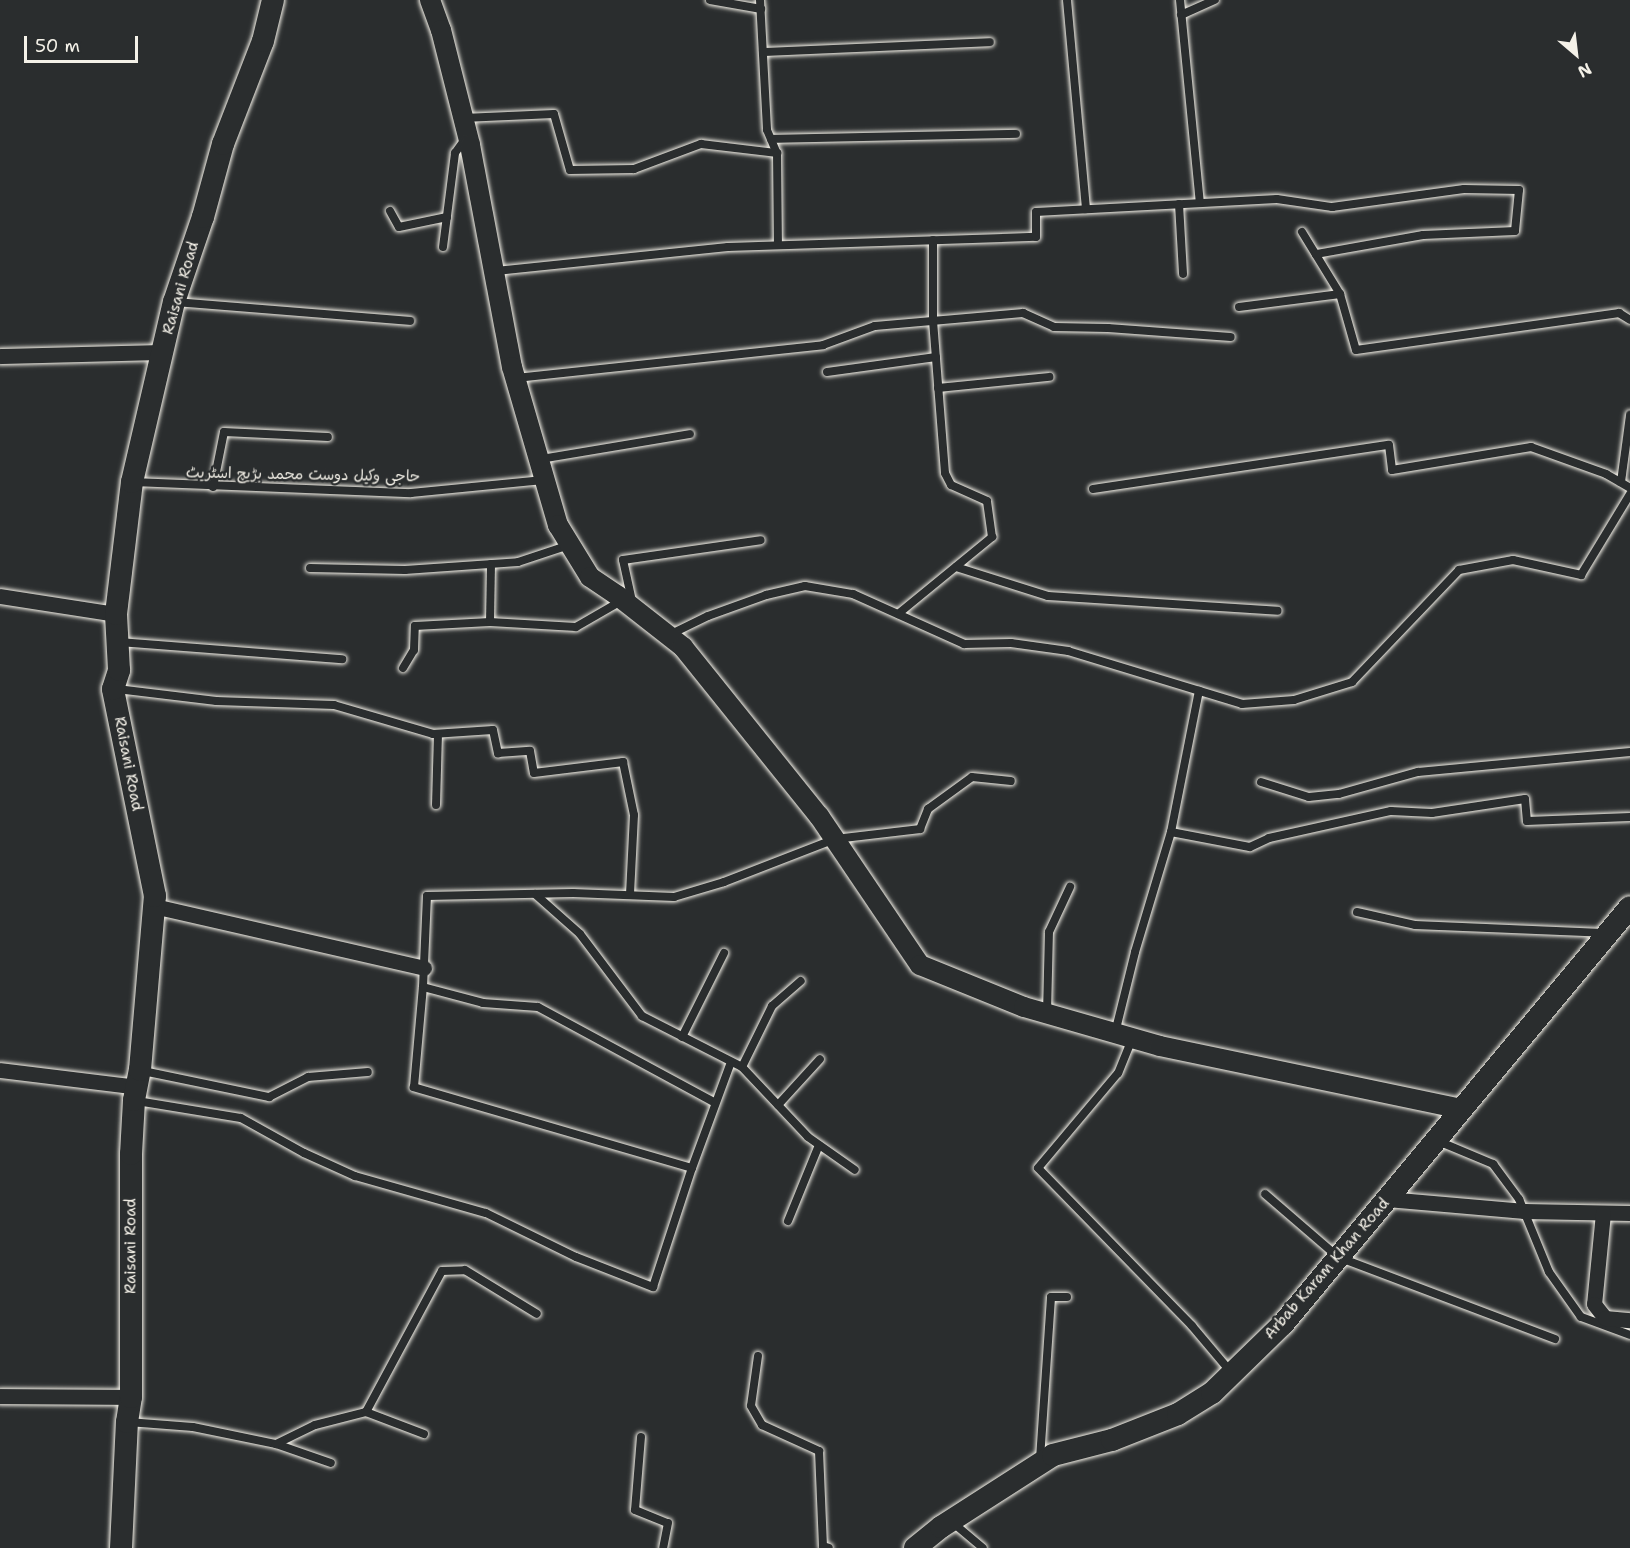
<!DOCTYPE html>
<meta charset="utf-8">
<style>
body{margin:0}
#map{position:relative;width:1630px;height:1548px;overflow:hidden;background:#2a2d2e;font-family:"Shantell Sans","Playpen Sans Arabic",sans-serif}
div>[style]{position:absolute}
[style*='--x']{left:calc(var(--x)*1px);top:calc(var(--y)*1px);width:calc(var(--w)*1px);rotate:calc(var(--a)*1deg)}
.roads{filter:drop-shadow(0 0 2px #f4f1e8) drop-shadow(0 0 2px #f4f1e8)}
.service>*{height:8px;margin:-4px;padding:0 4px;transform-origin:4px;border-radius:4px;background:#2a2d2e}
.minor>*{height:15px;margin:-7.5px;padding:0 7.5px;transform-origin:7.5px;border-radius:7.5px;background:#2a2d2e}
.tertiary>*{height:20px;margin:-10px;padding:0 10px;transform-origin:10px;border-radius:10px;background:#2a2d2e}
.secondary>*{height:22px;margin:-11px;padding:0 11px;transform-origin:11px;border-radius:11px;background:#2a2d2e}
span{translate:-50% -50%;white-space:nowrap;text-align:center;line-height:1.15;-webkit-text-stroke:4.5px #2a2d2e;paint-order:stroke}
.street-label{font-size:15px;color:#f4f1e8}
.north{position:absolute;left:1546px;top:24px;width:60px;height:60px;-webkit-text-stroke:4px #2a2d2e;paint-order:stroke;rotate:152deg;font-size:16px;font-weight:700;line-height:24px;text-align:center;color:#f4f1e8}
.north::after{content:'';display:block;margin:auto;width:21px;height:27px;background:#f4f1e8;clip-path:polygon(50% 0,100% 100%,50% 72%,0 100%)}
.scale{position:absolute;left:24px;top:36px;width:114px;height:27px;box-sizing:border-box;border:3px solid #f4f1e8;border-top:0;padding-left:8px;font-size:18px;line-height:21px;white-space:nowrap;color:#f4f1e8;-webkit-text-stroke:4px #2a2d2e;paint-order:stroke}
</style>
<div id="map">
<div class="roads">
<div class="service">
<i style="--x:710;--y:0;--w:52;--a:10"></i>
<i style="--x:760;--y:0;--w:130;--a:86.9"></i>
<i style="--x:767;--y:130;--w:25;--a:67"></i>
<i style="--x:777;--y:153;--w:92;--a:89.4"></i>
<i style="--x:1067;--y:0;--w:210;--a:84.8"></i>
<i style="--x:1180;--y:0;--w:204;--a:84.4"></i>
<i style="--x:1181;--y:15;--w:37;--a:-24"></i>
<i style="--x:763;--y:52;--w:227;--a:-2.5"></i>
<i style="--x:463;--y:118;--w:91;--a:-2.5"></i>
<i style="--x:554;--y:114;--w:58;--a:74.1"></i>
<i style="--x:570;--y:170;--w:64;--a:-0.9"></i>
<i style="--x:634;--y:169;--w:72;--a:-20.5"></i>
<i style="--x:701;--y:144;--w:77;--a:6.8"></i>
<i style="--x:771;--y:139;--w:245;--a:-1.2"></i>
<i style="--x:1179;--y:204;--w:70;--a:86.7"></i>
<i style="--x:390;--y:211;--w:18;--a:61"></i>
<i style="--x:399;--y:227;--w:49;--a:-11.8"></i>
<i style="--x:1302;--y:232;--w:73;--a:58.5"></i>
<i style="--x:1340;--y:294;--w:58;--a:74.1"></i>
<i style="--x:1356;--y:350;--w:266;--a:-8"></i>
<i style="--x:1619;--y:313;--w:13;--a:32"></i>
<i style="--x:443;--y:247;--w:95;--a:-82.7"></i>
<i style="--x:455;--y:153;--w:17;--a:-54"></i>
<i style="--x:496;--y:271;--w:233;--a:-5.9"></i>
<i style="--x:728;--y:247;--w:308;--a:-1.9"></i>
<i style="--x:1036;--y:237;--w:25;--a:-90"></i>
<i style="--x:1036;--y:212;--w:241;--a:-3.1"></i>
<i style="--x:1277;--y:199;--w:56;--a:8.3"></i>
<i style="--x:1332;--y:207;--w:133;--a:-7.8"></i>
<i style="--x:1464;--y:189;--w:55;--a:1"></i>
<i style="--x:1519;--y:190;--w:41;--a:95.6"></i>
<i style="--x:1515;--y:231;--w:92;--a:177.5"></i>
<i style="--x:1423;--y:235;--w:109;--a:169.9"></i>
<i style="--x:176;--y:302;--w:235;--a:4.6"></i>
<i style="--x:1239;--y:307;--w:102;--a:-7.3"></i>
<i style="--x:827;--y:372;--w:110;--a:-7.8"></i>
<i style="--x:516;--y:378;--w:309;--a:-6.1"></i>
<i style="--x:823;--y:345;--w:55;--a:-20.1"></i>
<i style="--x:875;--y:326;--w:149;--a:-5"></i>
<i style="--x:1023;--y:313;--w:34;--a:24"></i>
<i style="--x:1054;--y:327;--w:54;--a:1.1"></i>
<i style="--x:1108;--y:328;--w:123;--a:4.2"></i>
<i style="--x:938;--y:388;--w:112;--a:-5.7"></i>
<i style="--x:541;--y:459;--w:151;--a:-9.5"></i>
<i style="--x:133;--y:482;--w:278;--a:2.3"></i>
<i style="--x:411;--y:493;--w:133;--a:-5.6"></i>
<i style="--x:1621;--y:482;--w:68;--a:-82.3"></i>
<i style="--x:213;--y:487;--w:56;--a:-78.7"></i>
<i style="--x:224;--y:432;--w:104;--a:2.8"></i>
<i style="--x:1093;--y:489;--w:299;--a:-8.5"></i>
<i style="--x:1389;--y:445;--w:25;--a:83"></i>
<i style="--x:1392;--y:470;--w:141;--a:-9.4"></i>
<i style="--x:1531;--y:447;--w:80;--a:19.8"></i>
<i style="--x:1606;--y:474;--w:28;--a:30"></i>
<i style="--x:956;--y:567;--w:96;--a:17.5"></i>
<i style="--x:1048;--y:596;--w:230;--a:3.7"></i>
<i style="--x:310;--y:568;--w:95;--a:1.2"></i>
<i style="--x:405;--y:570;--w:113;--a:-4"></i>
<i style="--x:518;--y:562;--w:54;--a:-18.4"></i>
<i style="--x:632;--y:601;--w:42;--a:-102.4"></i>
<i style="--x:623;--y:560;--w:139;--a:-8.2"></i>
<i style="--x:898;--y:614;--w:122;--a:-39.3"></i>
<i style="--x:992;--y:537;--w:36;--a:-98"></i>
<i style="--x:987;--y:501;--w:39;--a:-156"></i>
<i style="--x:951;--y:485;--w:13;--a:-117"></i>
<i style="--x:945;--y:473;--w:152;--a:-94.5"></i>
<i style="--x:933;--y:321;--w:81;--a:-90"></i>
<i style="--x:490;--y:622;--w:58;--a:-89"></i>
<i style="--x:669;--y:635;--w:43;--a:-26"></i>
<i style="--x:708;--y:616;--w:62;--a:-19.9"></i>
<i style="--x:766;--y:595;--w:40;--a:-13"></i>
<i style="--x:805;--y:586;--w:49;--a:9.5"></i>
<i style="--x:853;--y:594;--w:122;--a:24.2"></i>
<i style="--x:964;--y:644;--w:47;--a:-1.2"></i>
<i style="--x:1011;--y:643;--w:58;--a:8"></i>
<i style="--x:1068;--y:651;--w:182;--a:16.9"></i>
<i style="--x:1242;--y:704;--w:52;--a:-4.4"></i>
<i style="--x:1294;--y:700;--w:61;--a:-17.2"></i>
<i style="--x:1352;--y:682;--w:155;--a:-46.3"></i>
<i style="--x:1459;--y:570;--w:55;--a:-10.5"></i>
<i style="--x:1513;--y:560;--w:70;--a:12.4"></i>
<i style="--x:1581;--y:575;--w:95;--a:-58.8"></i>
<i style="--x:119;--y:642;--w:224;--a:4.4"></i>
<i style="--x:403;--y:668;--w:21;--a:-59"></i>
<i style="--x:414;--y:650;--w:24;--a:-88"></i>
<i style="--x:415;--y:626;--w:75;--a:-3.1"></i>
<i style="--x:490;--y:622;--w:86;--a:3.3"></i>
<i style="--x:576;--y:627;--w:52;--a:-30"></i>
<i style="--x:117;--y:689;--w:100;--a:6.9"></i>
<i style="--x:216;--y:701;--w:118;--a:1.9"></i>
<i style="--x:334;--y:705;--w:103;--a:16.3"></i>
<i style="--x:433;--y:734;--w:60;--a:-3.8"></i>
<i style="--x:493;--y:730;--w:24;--a:78"></i>
<i style="--x:498;--y:753;--w:32;--a:-4"></i>
<i style="--x:530;--y:751;--w:22;--a:80"></i>
<i style="--x:534;--y:773;--w:90;--a:-7"></i>
<i style="--x:623;--y:762;--w:54;--a:78.3"></i>
<i style="--x:634;--y:815;--w:80;--a:92.9"></i>
<i style="--x:1261;--y:782;--w:50;--a:17.4"></i>
<i style="--x:1309;--y:797;--w:30;--a:-6"></i>
<i style="--x:1339;--y:794;--w:82;--a:-15.6"></i>
<i style="--x:1418;--y:772;--w:213;--a:-5.4"></i>
<i style="--x:436;--y:805;--w:71;--a:-88.4"></i>
<i style="--x:1171;--y:832;--w:80;--a:10.8"></i>
<i style="--x:1250;--y:847;--w:21;--a:-25"></i>
<i style="--x:1269;--y:838;--w:125;--a:-12.5"></i>
<i style="--x:1391;--y:811;--w:41;--a:2.8"></i>
<i style="--x:1432;--y:813;--w:94;--a:-8.6"></i>
<i style="--x:1525;--y:799;--w:22;--a:85"></i>
<i style="--x:1527;--y:821;--w:103;--a:-2.2"></i>
<i style="--x:535;--y:894;--w:60;--a:41.6"></i>
<i style="--x:580;--y:934;--w:103;--a:52.9"></i>
<i style="--x:642;--y:1016;--w:112;--a:27"></i>
<i style="--x:742;--y:1067;--w:96;--a:46.7"></i>
<i style="--x:808;--y:1137;--w:57;--a:35.1"></i>
<i style="--x:1357;--y:912;--w:59;--a:12.6"></i>
<i style="--x:1415;--y:925;--w:188;--a:2.4"></i>
<i style="--x:423;--y:987;--w:62;--a:14.9"></i>
<i style="--x:483;--y:1003;--w:55;--a:4.2"></i>
<i style="--x:538;--y:1007;--w:200;--a:28.4"></i>
<i style="--x:1047;--y:1013;--w:81;--a:-88.6"></i>
<i style="--x:1049;--y:932;--w:50;--a:-65"></i>
<i style="--x:1115;--y:1033;--w:83;--a:-76.1"></i>
<i style="--x:1135;--y:952;--w:125;--a:-73.3"></i>
<i style="--x:1171;--y:832;--w:144;--a:-78.8"></i>
<i style="--x:682;--y:1037;--w:94;--a:-63.4"></i>
<i style="--x:1132;--y:1039;--w:37;--a:112"></i>
<i style="--x:1118;--y:1073;--w:124;--a:130.1"></i>
<i style="--x:1038;--y:1168;--w:221;--a:45.7"></i>
<i style="--x:1192;--y:1326;--w:59;--a:49.8"></i>
<i style="--x:742;--y:1067;--w:68;--a:-63.8"></i>
<i style="--x:772;--y:1006;--w:38;--a:-41"></i>
<i style="--x:143;--y:1071;--w:129;--a:11.7"></i>
<i style="--x:269;--y:1097;--w:44;--a:-27.1"></i>
<i style="--x:308;--y:1077;--w:60;--a:-4.8"></i>
<i style="--x:137;--y:1101;--w:105;--a:9.3"></i>
<i style="--x:241;--y:1118;--w:72;--a:29.1"></i>
<i style="--x:304;--y:1153;--w:56;--a:24.3"></i>
<i style="--x:355;--y:1176;--w:136;--a:15.8"></i>
<i style="--x:486;--y:1213;--w:100;--a:26.1"></i>
<i style="--x:576;--y:1257;--w:83;--a:21.3"></i>
<i style="--x:653;--y:1287;--w:125;--a:-71.9"></i>
<i style="--x:692;--y:1168;--w:290;--a:-163.8"></i>
<i style="--x:414;--y:1087;--w:100;--a:-84.9"></i>
<i style="--x:423;--y:987;--w:91;--a:-87.5"></i>
<i style="--x:427;--y:896;--w:146;--a:-1.2"></i>
<i style="--x:573;--y:893;--w:101;--a:2.3"></i>
<i style="--x:674;--y:897;--w:52;--a:-16.7"></i>
<i style="--x:724;--y:882;--w:119;--a:-21.2"></i>
<i style="--x:835;--y:839;--w:86;--a:-6.7"></i>
<i style="--x:920;--y:829;--w:22;--a:-68"></i>
<i style="--x:928;--y:809;--w:54;--a:-36"></i>
<i style="--x:972;--y:777;--w:39;--a:6"></i>
<i style="--x:778;--y:1105;--w:62;--a:-47.6"></i>
<i style="--x:1438;--y:1141;--w:60;--a:22.7"></i>
<i style="--x:1493;--y:1164;--w:44;--a:53.4"></i>
<i style="--x:1519;--y:1199;--w:79;--a:67.7"></i>
<i style="--x:1549;--y:1272;--w:55;--a:54.6"></i>
<i style="--x:1581;--y:1317;--w:52;--a:20.2"></i>
<i style="--x:692;--y:1168;--w:113;--a:-69.8"></i>
<i style="--x:1265;--y:1194;--w:96;--a:40.8"></i>
<i style="--x:1338;--y:1257;--w:232;--a:20.7"></i>
<i style="--x:788;--y:1221;--w:82;--a:-67.8"></i>
<i style="--x:758;--y:1356;--w:50;--a:98"></i>
<i style="--x:751;--y:1406;--w:22;--a:60"></i>
<i style="--x:762;--y:1425;--w:63;--a:24.5"></i>
<i style="--x:819;--y:1451;--w:95;--a:87.6"></i>
<i style="--x:823;--y:1546;--w:6;--a:18"></i>
<i style="--x:366;--y:1412;--w:160;--a:-61.7"></i>
<i style="--x:442;--y:1271;--w:23;--a:-2"></i>
<i style="--x:465;--y:1270;--w:84;--a:31.4"></i>
<i style="--x:128;--y:1422;--w:65;--a:4.4"></i>
<i style="--x:193;--y:1427;--w:85;--a:11.6"></i>
<i style="--x:276;--y:1444;--w:58;--a:19.1"></i>
<i style="--x:641;--y:1437;--w:73;--a:94.7"></i>
<i style="--x:635;--y:1510;--w:35;--a:22"></i>
<i style="--x:668;--y:1523;--w:25;--a:101"></i>
<i style="--x:276;--y:1444;--w:43;--a:-26"></i>
<i style="--x:315;--y:1425;--w:53;--a:-14.3"></i>
<i style="--x:366;--y:1412;--w:62;--a:20.8"></i>
<i style="--x:1040;--y:1459;--w:162;--a:-86.1"></i>
<i style="--x:1051;--y:1297;--w:16;--a:0"></i>
<i style="--x:952;--y:1522;--w:40;--a:40"></i>
</div>
<div class="minor">
<i style="--x:0;--y:356;--w:163;--a:-1.4"></i>
<i style="--x:0;--y:596;--w:117;--a:8.8"></i>
<i style="--x:154;--y:906;--w:277;--a:12.9"></i>
<i style="--x:0;--y:1070;--w:139;--a:7"></i>
<i style="--x:1387;--y:1199;--w:138;--a:5"></i>
<i style="--x:1524;--y:1211;--w:106;--a:1.1"></i>
<i style="--x:1603;--y:1213;--w:91;--a:95.6"></i>
<i style="--x:1594;--y:1304;--w:18;--a:52"></i>
<i style="--x:1605;--y:1318;--w:25;--a:5"></i>
<i style="--x:0;--y:1396;--w:131;--a:0.4"></i>
</div>
<div class="tertiary">
<i style="--x:430;--y:0;--w:32;--a:70"></i>
<i style="--x:441;--y:30;--w:119;--a:75.8"></i>
<i style="--x:470;--y:145;--w:226;--a:79.3"></i>
<i style="--x:512;--y:367;--w:165;--a:73.8"></i>
<i style="--x:558;--y:525;--w:61;--a:58.4"></i>
<i style="--x:590;--y:577;--w:34;--a:34"></i>
<i style="--x:618;--y:596;--w:83;--a:38.1"></i>
<i style="--x:683;--y:647;--w:217;--a:51.2"></i>
<i style="--x:819;--y:816;--w:180;--a:55.9"></i>
<i style="--x:920;--y:965;--w:112;--a:22"></i>
<i style="--x:1024;--y:1007;--w:141;--a:16"></i>
<i style="--x:1160;--y:1046;--w:308;--a:11.8"></i>
</div>
<div class="secondary">
<i style="--x:121;--y:1548;--w:126;--a:-87.3"></i>
<i style="--x:127;--y:1422;--w:25;--a:-81"></i>
<i style="--x:131;--y:1397;--w:243;--a:-90"></i>
<i style="--x:131;--y:1154;--w:54;--a:-86.8"></i>
<i style="--x:134;--y:1100;--w:31;--a:-79"></i>
<i style="--x:140;--y:1070;--w:175;--a:-85.1"></i>
<i style="--x:155;--y:896;--w:211;--a:-101.5"></i>
<i style="--x:113;--y:689;--w:20;--a:-72"></i>
<i style="--x:119;--y:670;--w:56;--a:-93.1"></i>
<i style="--x:116;--y:614;--w:133;--a:-83.1"></i>
<i style="--x:132;--y:482;--w:185;--a:-76.9"></i>
<i style="--x:174;--y:302;--w:90;--a:-71.2"></i>
<i style="--x:203;--y:217;--w:76;--a:-74.7"></i>
<i style="--x:223;--y:144;--w:110;--a:-68.8"></i>
<i style="--x:263;--y:41;--w:42;--a:-76.3"></i>
<i style="--x:915;--y:1548;--w:33;--a:-39"></i>
<i style="--x:941;--y:1527;--w:133;--a:-32.7"></i>
<i style="--x:1053;--y:1455;--w:61;--a:-14.3"></i>
<i style="--x:1112;--y:1440;--w:71;--a:-21.5"></i>
<i style="--x:1178;--y:1414;--w:40;--a:-32"></i>
<i style="--x:1212;--y:1393;--w:99;--a:-44.2"></i>
<i style="--x:1283;--y:1324;--w:542;--a:-50.23"></i>
</div>
</div>
<div class="street-label">
<span style="left:181px;top:288px;rotate:-74deg">Raisani Road</span>
<span style="left:303px;top:475px;rotate:1deg">حاجی وکیل دوست محمد بڑیچ اسٹریٹ</span>
<span style="left:128px;top:764px;rotate:79deg">Raisani Road</span>
<span style="left:131px;top:1246px;rotate:-90deg">Raisani Road</span>
<span style="left:1327px;top:1269px;rotate:-49deg">Arbab Karam Khan Road</span>
</div>
<div class="north">N</div>
<div class="scale">50 m</div>
</div>
